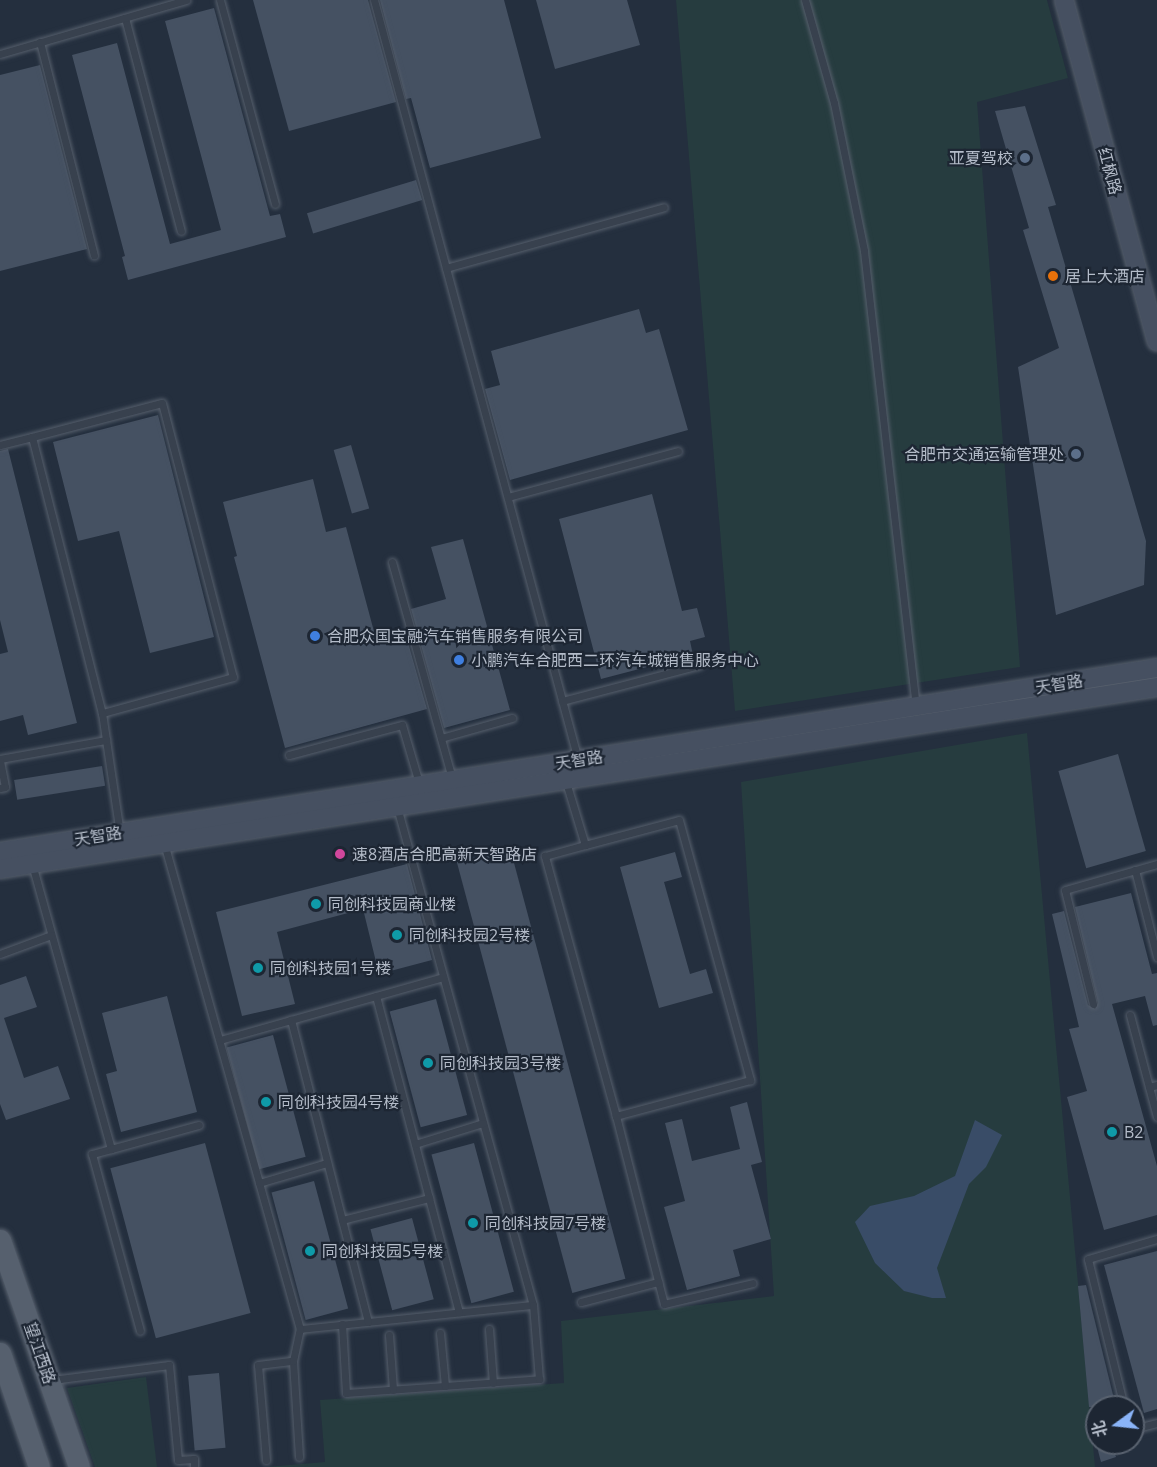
<!DOCTYPE html>
<meta charset="utf-8">
<style>
body{margin:0}
#map{position:relative;width:1157px;height:1467px;overflow:hidden;background:#242f3e;font-family:"Open Sans","Noto Sans SC",sans-serif}
div>[style]{position:absolute}
[style*='--x']{left:calc(var(--x)*1px);top:calc(var(--y)*1px);width:calc(var(--w)*1px);rotate:calc(var(--a)*1deg)}
.green>*{inset:0;background:#263c3f}
.water>*{inset:0;background:#394c67}
.building>*{inset:0;background:#455162;transform-origin:0 0}
.roads{filter:drop-shadow(0 0 2px #565f6c) drop-shadow(0 0 2px #565f6c)}
.lane>*{height:7px;margin:-3.5px;padding:0 3.5px;transform-origin:3.5px;border-radius:3.5px;background:#38414e}
.secondary>*{height:18px;margin:-9px;padding:0 9px;transform-origin:9px;border-radius:9px;background:#465061}
.primary>*{height:21px;margin:-10.5px;padding:0 10.5px;transform-origin:10.5px;border-radius:10.5px;background:#56606e}
.dots>*{width:16px;height:16px;translate:-50% -50%;box-sizing:border-box;border:3px solid #1d2633;border-radius:50%}
span{translate:-50% -50%;white-space:nowrap;text-align:center;line-height:1.15;-webkit-text-stroke:4.5px #1d2633;paint-order:stroke}
.poi-label{font-size:16px;color:#b4bcc9}
.right{translate:-100% -50%;text-align:right}
.left{translate:0 -50%;text-align:left}
.street-label{font-size:16px;color:#b4bcc9}
.north{position:absolute;left:1085px;top:1395px;width:60px;height:60px;box-sizing:border-box;background:#1d2633;border:2px solid #59626f;border-radius:50%;rotate:255deg;font-size:16px;font-weight:700;line-height:24px;text-align:center;color:#b4bcc9}
.north::after{content:'';display:block;margin:auto;width:21px;height:27px;background:#8ab4f8;clip-path:polygon(50% 0,100% 100%,50% 72%,0 100%)}
</style>
<div id="map">
<div class="green">
<i style="clip-path:polygon(676px 0,1047px 0,1068px 78px,977px 102px,1020px 667px,735px 711px)"></i>
<i style="clip-path:polygon(1027px 733px,1095px 1467px,266px 1467px,325px 1462px,320px 1400px,564px 1383px,561px 1321px,774px 1296px,741px 782px)"></i>
<i style="clip-path:polygon(146px 1377px,157px 1467px,95px 1467px,67px 1388px)"></i>
</div>
<div class="water">
<i style="clip-path:polygon(975px 1120px,1002px 1135px,986px 1167px,969px 1184px,937px 1268px,946px 1298px,932px 1298px,904px 1291px,875px 1263px,855px 1222px,870px 1206px,914px 1196px,955px 1176px)"></i>
</div>
<div class="building">
<i style="clip-path:polygon(253px 0,368px 0,396px 102px,289px 131px)"></i>
<i style="clip-path:polygon(380px 0,504px 0,541px 138px,430px 168px,411px 98px,406px 99px)"></i>
<i style="clip-path:polygon(536px 0,627px 0,640px 45px,555px 69px)"></i>
<i style="clip-path:polygon(214px 8px,270px 216px,280px 214px,286px 237px,128px 280px,122px 257px,125px 256px,72px 55px,117px 43px,170px 244px,221px 230px,165px 21px)"></i>
<i style="clip-path:polygon(40px 65px,87px 249px,0 271px,0 75px)"></i>
<i style="clip-path:polygon(1025px 106px,1056px 205px,1048px 207px,1146px 541px,1144px 585px,1056px 615px,1018px 367px,1059px 348px,1023px 230px,1029px 228px,995px 111px)"></i>
<i style="left:416px;top:180px;width:21px;height:114px;rotate:73deg"></i>
<i style="clip-path:polygon(639px 309px,646px 333px,659px 329px,688px 430px,510px 480px,485px 389px,500px 385px,491px 351px)"></i>
<i style="clip-path:polygon(158px 415px,214px 637px,150px 653px,119px 531px,78px 541px,53px 442px)"></i>
<i style="left:351px;top:445px;width:66px;height:18px;rotate:74deg"></i>
<i style="clip-path:polygon(8px 449px,77px 723px,28px 735px,23px 715px,0 721px,0 654px,8px 652px,0 620px,0 451px)"></i>
<i style="clip-path:polygon(313px 479px,326px 532px,346px 527px,376px 639px,405px 632px,427px 709px,285px 748px,234px 557px,237px 556px,223px 502px)"></i>
<i style="clip-path:polygon(652px 494px,682px 611px,697px 608px,705px 637px,690px 641px,693px 655px,601px 679px,559px 519px)"></i>
<i style="clip-path:polygon(463px 539px,510px 710px,444px 728px,411px 609px,446px 599px,431px 547px)"></i>
<i style="left:1118px;top:754px;width:101px;height:62px;rotate:74deg"></i>
<i style="left:102px;top:766px;width:20px;height:89px;rotate:81deg"></i>
<i style="left:510px;top:848px;width:446px;height:55px;rotate:75deg"></i>
<i style="clip-path:polygon(675px 852px,682px 877px,664px 882px,690px 974px,706px 969px,713px 993px,659px 1008px,620px 867px)"></i>
<i style="clip-path:polygon(407px 864px,432px 960px,379px 974px,363px 909px,277px 932px,295px 1004px,242px 1016px,216px 912px)"></i>
<i style="clip-path:polygon(1131px 893px,1152px 974px,1157px 973px,1157px 1025px,1153px 1026px,1145px 996px,1112px 1004px,1157px 1166px,1157px 1215px,1104px 1230px,1067px 1097px,1087px 1091px,1069px 1029px,1079px 1027px,1052px 914px,1064px 911px,1088px 1005px,1095px 1009px,1098px 1003px,1075px 907px)"></i>
<i style="clip-path:polygon(26px 976px,37px 1007px,4px 1018px,24px 1078px,58px 1066px,70px 1099px,6px 1120px,0 1104px,0 985px)"></i>
<i style="clip-path:polygon(167px 996px,197px 1112px,121px 1132px,106px 1074px,117px 1071px,102px 1013px)"></i>
<i style="left:436px;top:999px;width:120px;height:48px;rotate:75deg"></i>
<i style="left:273px;top:1035px;width:126px;height:48px;rotate:75deg"></i>
<i style="clip-path:polygon(747px 1102px,762px 1162px,751px 1165px,771px 1239px,733px 1250px,740px 1276px,687px 1290px,664px 1207px,685px 1201px,665px 1123px,682px 1119px,692px 1161px,740px 1149px,730px 1107px)"></i>
<i style="left:205px;top:1143px;width:176px;height:98px;rotate:75deg"></i>
<i style="left:474px;top:1143px;width:154px;height:44px;rotate:75deg"></i>
<i style="left:314px;top:1181px;width:132px;height:44px;rotate:75deg"></i>
<i style="left:412px;top:1218px;width:84px;height:43px;rotate:75deg"></i>
<i style="clip-path:polygon(1157px 1251px,1157px 1409px,1144px 1413px,1104px 1265px)"></i>
<i style="clip-path:polygon(1086px 1285px,1116px 1407px,1089px 1407px,1078px 1286px)"></i>
<i style="left:219px;top:1373px;width:75px;height:31px;rotate:85deg"></i>
<i style="clip-path:polygon(1096px 1443px,1112px 1443px,1116px 1457px,1101px 1462px)"></i>
</div>
<div class="roads">
<div class="lane">
<i style="--x:220;--y:0;--w:211;--a:74.9"></i>
<i style="--x:374;--y:0;--w:787;--a:74.97"></i>
<i style="--x:805;--y:0;--w:107;--a:74.3"></i>
<i style="--x:834;--y:103;--w:151;--a:78.5"></i>
<i style="--x:864;--y:251;--w:456;--a:83.5"></i>
<i style="--x:125;--y:18;--w:220;--a:75.3"></i>
<i style="--x:40;--y:42;--w:220;--a:75.8"></i>
<i style="--x:0;--y:54;--w:194;--a:-16.2"></i>
<i style="--x:446;--y:268;--w:226;--a:-15.6"></i>
<i style="--x:32;--y:437;--w:134;--a:-14.7"></i>
<i style="--x:162;--y:403;--w:283;--a:75.5"></i>
<i style="--x:233;--y:677;--w:136;--a:164.6"></i>
<i style="--x:0;--y:445;--w:33;--a:-14"></i>
<i style="--x:32;--y:437;--w:285;--a:75.8"></i>
<i style="--x:102;--y:713;--w:121;--a:81.5"></i>
<i style="--x:508;--y:497;--w:176;--a:-15.1"></i>
<i style="--x:392;--y:562;--w:224;--a:74.5"></i>
<i style="--x:562;--y:701;--w:142;--a:-14.7"></i>
<i style="--x:441;--y:738;--w:74;--a:-15.7"></i>
<i style="--x:289;--y:755;--w:117;--a:-14.9"></i>
<i style="--x:402;--y:725;--w:60;--a:73.7"></i>
<i style="--x:0;--y:759;--w:108;--a:-10.2"></i>
<i style="--x:0;--y:761;--w:26;--a:79"></i>
<i style="--x:5;--y:787;--w:5;--a:169"></i>
<i style="--x:566;--y:782;--w:66;--a:73.2"></i>
<i style="--x:585;--y:845;--w:97;--a:-14.9"></i>
<i style="--x:679;--y:820;--w:270;--a:74.7"></i>
<i style="--x:750;--y:1080;--w:139;--a:165"></i>
<i style="--x:616;--y:1116;--w:270;--a:-105.3"></i>
<i style="--x:545;--y:856;--w:41;--a:-15.4"></i>
<i style="--x:164;--y:843;--w:505;--a:74.37"></i>
<i style="--x:300;--y:1329;--w:234;--a:-5.9"></i>
<i style="--x:533;--y:1305;--w:516;--a:-105.27"></i>
<i style="--x:32;--y:864;--w:296;--a:74.5"></i>
<i style="--x:111;--y:1149;--w:20;--a:165"></i>
<i style="--x:92;--y:1154;--w:183;--a:74.8"></i>
<i style="--x:1135;--y:870;--w:90;--a:75.8"></i>
<i style="--x:0;--y:954;--w:54;--a:-20.4"></i>
<i style="--x:376;--y:996;--w:327;--a:75.3"></i>
<i style="--x:1093;--y:1004;--w:117;--a:-103.8"></i>
<i style="--x:1065;--y:890;--w:96;--a:-15.8"></i>
<i style="--x:1130;--y:1015;--w:74;--a:75.2"></i>
<i style="--x:220;--y:1040;--w:74;--a:-15.7"></i>
<i style="--x:1157;--y:1085;--w:8;--a:166"></i>
<i style="--x:1149;--y:1087;--w:31;--a:75"></i>
<i style="--x:616;--y:1116;--w:194;--a:75.7"></i>
<i style="--x:664;--y:1304;--w:91;--a:-13.3"></i>
<i style="--x:415;--y:1144;--w:71;--a:-17.2"></i>
<i style="--x:111;--y:1149;--w:91;--a:-15.3"></i>
<i style="--x:259;--y:1183;--w:71;--a:-16.4"></i>
<i style="--x:342;--y:1220;--w:90;--a:-14.2"></i>
<i style="--x:581;--y:1302;--w:80;--a:-14.6"></i>
<i style="--x:368;--y:1322;--w:312;--a:-104.3"></i>
<i style="--x:291;--y:1020;--w:158;--a:-15.8"></i>
<i style="--x:342;--y:1324;--w:69;--a:86.7"></i>
<i style="--x:346;--y:1393;--w:194;--a:-4.1"></i>
<i style="--x:539;--y:1379;--w:74;--a:-94.6"></i>
<i style="--x:489;--y:1329;--w:54;--a:85.8"></i>
<i style="--x:440;--y:1333;--w:53;--a:84.6"></i>
<i style="--x:389;--y:1335;--w:55;--a:85.8"></i>
<i style="--x:293;--y:1361;--w:96;--a:86.4"></i>
<i style="--x:52;--y:1380;--w:118;--a:-7.3"></i>
<i style="--x:169;--y:1365;--w:95;--a:84.6"></i>
<i style="--x:178;--y:1460;--w:16;--a:-4"></i>
<i style="--x:194;--y:1459;--w:8;--a:90"></i>
<i style="--x:1124;--y:1407;--w:152;--a:-103.7"></i>
<i style="--x:1088;--y:1259;--w:72;--a:-16.2"></i>
<i style="--x:1133;--y:1429;--w:25;--a:-14"></i>
<i style="--x:266;--y:1460;--w:95;--a:-94.8"></i>
<i style="--x:258;--y:1365;--w:35;--a:-7"></i>
<i style="--x:293;--y:1361;--w:33;--a:-78"></i>
</div>
<div class="secondary">
<i style="--x:1064;--y:0;--w:354;--a:74.8"></i>
<i style="--x:0;--y:852;--w:1172;--a:-9.04"></i>
<i style="--x:0;--y:869;--w:1171;--a:-8.94"></i>
</div>
<div class="primary">
<i style="--x:0;--y:1240;--w:240;--a:70.8"></i>
<i style="--x:0;--y:1353;--w:120;--a:71.1"></i>
</div>
</div>
<div class="dots">
<i style="left:1025px;top:158px;background:#5c6f8a"></i>
<i style="left:1053px;top:276px;background:#e8710a"></i>
<i style="left:1076px;top:454px;background:#5c6f8a"></i>
<i style="left:315px;top:636px;background:#3f7fe0"></i>
<i style="left:459px;top:660px;background:#3f7fe0"></i>
<i style="left:340px;top:854px;background:#d1479c"></i>
<i style="left:316px;top:904px;background:#0f9aa8"></i>
<i style="left:397px;top:935px;background:#0f9aa8"></i>
<i style="left:258px;top:968px;background:#0f9aa8"></i>
<i style="left:428px;top:1063px;background:#0f9aa8"></i>
<i style="left:266px;top:1102px;background:#0f9aa8"></i>
<i style="left:1112px;top:1132px;background:#0f9aa8"></i>
<i style="left:473px;top:1223px;background:#0f9aa8"></i>
<i style="left:310px;top:1251px;background:#0f9aa8"></i>
</div>
<div class="poi-label">
<span class="right" style="left:1013px;top:158px">亚夏驾校</span>
<span class="left" style="left:1065px;top:276px">居上大酒店</span>
<span class="right" style="left:1064px;top:454px">合肥市交通运输管理处</span>
<span class="left" style="left:327px;top:636px">合肥众国宝融汽车销售服务有限公司</span>
<span class="left" style="left:471px;top:660px">小鹏汽车合肥西二环汽车城销售服务中心</span>
<span class="left" style="left:352px;top:854px">速8酒店合肥高新天智路店</span>
<span class="left" style="left:328px;top:904px">同创科技园商业楼</span>
<span class="left" style="left:409px;top:935px">同创科技园2号楼</span>
<span class="left" style="left:270px;top:968px">同创科技园1号楼</span>
<span class="left" style="left:440px;top:1063px">同创科技园3号楼</span>
<span class="left" style="left:278px;top:1102px">同创科技园4号楼</span>
<span class="left" style="left:1124px;top:1132px">B2</span>
<span class="left" style="left:485px;top:1223px">同创科技园7号楼</span>
<span class="left" style="left:322px;top:1251px">同创科技园5号楼</span>
</div>
<div class="street-label">
<span style="left:1110px;top:171px;rotate:75deg">红枫路</span>
<span style="left:1059px;top:684px;rotate:-9deg">天智路</span>
<span style="left:579px;top:760px;rotate:-9deg">天智路</span>
<span style="left:98px;top:836px;rotate:-9deg">天智路</span>
<span style="left:40px;top:1353px;rotate:71deg">望江西路</span>
</div>
<div class="north">北</div>
</div>
